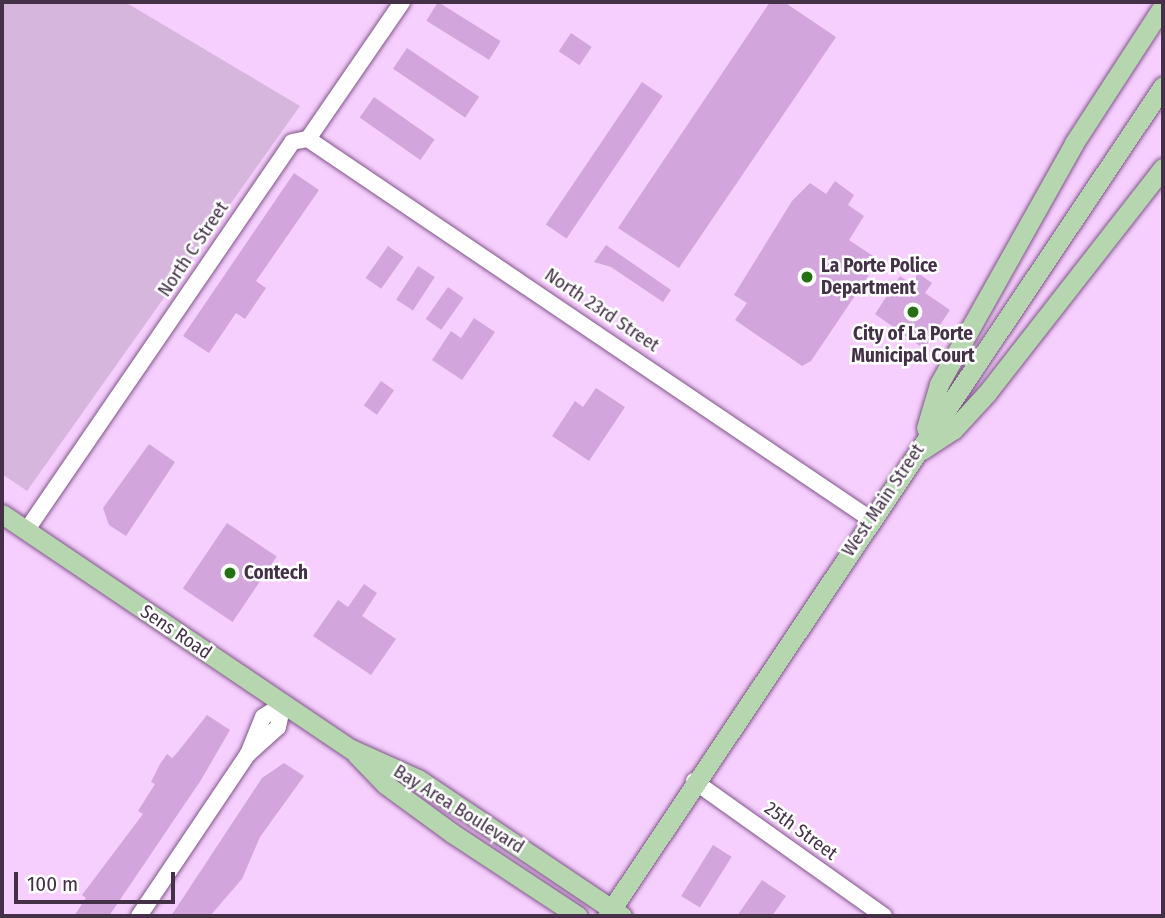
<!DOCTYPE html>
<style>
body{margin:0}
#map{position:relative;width:1165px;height:918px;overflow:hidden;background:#f6cffe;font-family:"Fira Sans Condensed",sans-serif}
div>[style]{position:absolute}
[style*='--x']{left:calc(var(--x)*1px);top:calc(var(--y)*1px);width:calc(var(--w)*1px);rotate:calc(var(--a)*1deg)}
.green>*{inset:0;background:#d7b6de}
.building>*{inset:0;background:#d3a5dd;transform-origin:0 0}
.roads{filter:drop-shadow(0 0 2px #805589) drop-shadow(0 0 2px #805589)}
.minor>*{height:16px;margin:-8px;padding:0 8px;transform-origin:8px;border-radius:8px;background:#fff}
.major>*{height:19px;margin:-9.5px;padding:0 9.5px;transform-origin:9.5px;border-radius:9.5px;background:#b6d6af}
.dots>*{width:19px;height:19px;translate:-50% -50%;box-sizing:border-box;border:4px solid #fff;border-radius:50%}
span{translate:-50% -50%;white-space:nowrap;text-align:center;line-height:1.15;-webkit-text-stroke:5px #fff;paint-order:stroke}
.street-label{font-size:19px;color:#443148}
.poi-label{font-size:19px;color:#443148;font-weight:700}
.left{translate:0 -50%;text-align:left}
.frame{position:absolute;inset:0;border:4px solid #443148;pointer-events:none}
.scale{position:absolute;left:14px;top:872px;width:161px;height:32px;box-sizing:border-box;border:4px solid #443148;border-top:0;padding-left:9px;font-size:21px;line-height:24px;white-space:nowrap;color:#443148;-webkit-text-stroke:5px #fff;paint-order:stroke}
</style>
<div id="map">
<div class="green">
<i style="clip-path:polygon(2px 2px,125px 2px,300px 106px,27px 491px,2px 474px)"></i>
</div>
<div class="building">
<i style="left:438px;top:2px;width:74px;height:22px;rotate:32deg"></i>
<i style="clip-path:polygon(770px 2px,784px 2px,836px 37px,679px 268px,618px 228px)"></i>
<i style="left:571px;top:33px;width:25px;height:22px;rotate:34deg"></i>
<i style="left:407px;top:48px;width:87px;height:25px;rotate:34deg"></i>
<i style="left:642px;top:82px;width:25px;height:172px;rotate:34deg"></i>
<i style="left:374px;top:97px;width:74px;height:25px;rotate:35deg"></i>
<i style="clip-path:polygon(294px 173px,319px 190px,256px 281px,266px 288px,245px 319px,236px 313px,209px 353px,183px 336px)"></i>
<i style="clip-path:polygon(835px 181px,854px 195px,848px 205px,864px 216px,849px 240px,879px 260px,811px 361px,802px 366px,735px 320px,747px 303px,734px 295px,792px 201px,810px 183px,826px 194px)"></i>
<i style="clip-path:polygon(606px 245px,671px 290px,663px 302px,611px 267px,594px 262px)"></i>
<i style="left:388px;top:246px;width:19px;height:39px;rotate:35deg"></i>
<i style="left:418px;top:266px;width:20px;height:40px;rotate:33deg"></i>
<i style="clip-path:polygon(918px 273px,932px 283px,925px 293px,950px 310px,924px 349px,875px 314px,900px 276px,911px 284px)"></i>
<i style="left:448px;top:287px;width:19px;height:39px;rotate:35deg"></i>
<i style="clip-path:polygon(474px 318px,495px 332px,462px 380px,432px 360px,451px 331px,461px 338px)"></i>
<i style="left:381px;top:381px;width:16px;height:30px;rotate:35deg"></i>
<i style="clip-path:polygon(596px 388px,625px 407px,589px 461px,552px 436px,575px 401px,583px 407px)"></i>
<i style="clip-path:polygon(149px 444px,175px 462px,126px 536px,109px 525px,103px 508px)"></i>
<i style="left:227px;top:523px;width:60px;height:79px;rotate:34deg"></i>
<i style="clip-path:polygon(364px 584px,377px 593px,362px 616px,396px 639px,371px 675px,313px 636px,338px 600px,348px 607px)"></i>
<i style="clip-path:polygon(207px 715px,230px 730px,201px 780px,109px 916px,74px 916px,86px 898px,82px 895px,143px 814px,138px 811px,155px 784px,151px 782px,160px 764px,167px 754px,172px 758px,177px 753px)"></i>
<i style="clip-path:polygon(284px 763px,304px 776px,260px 837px,242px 879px,210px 916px,171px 916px,262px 778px)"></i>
<i style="left:713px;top:845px;width:22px;height:60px;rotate:32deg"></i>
<i style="clip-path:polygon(762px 880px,786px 896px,772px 916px,737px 916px)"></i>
</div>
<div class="roads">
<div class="minor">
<i style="--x:308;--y:139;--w:678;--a:34.06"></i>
<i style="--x:26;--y:531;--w:471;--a:-55.6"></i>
<i style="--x:292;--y:142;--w:16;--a:-11"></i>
<i style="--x:308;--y:139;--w:166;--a:-55.5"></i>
<i style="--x:248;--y:754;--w:40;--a:-42"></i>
<i style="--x:278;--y:727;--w:24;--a:-78"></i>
<i style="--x:694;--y:781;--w:233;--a:35.4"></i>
<i style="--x:139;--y:916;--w:195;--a:-56.1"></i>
<i style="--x:248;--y:754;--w:40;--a:-68"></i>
<i style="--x:263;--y:717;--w:24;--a:-33"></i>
</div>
<div class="major">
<i style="--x:926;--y:428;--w:46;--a:-73.5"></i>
<i style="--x:939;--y:384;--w:276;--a:-60.7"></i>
<i style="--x:1074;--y:143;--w:163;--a:-57"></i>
<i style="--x:922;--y:450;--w:37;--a:-33"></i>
<i style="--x:953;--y:430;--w:50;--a:-47.4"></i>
<i style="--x:987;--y:393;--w:286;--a:-52"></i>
<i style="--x:2;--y:514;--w:421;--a:34"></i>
<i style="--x:351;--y:749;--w:73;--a:24.1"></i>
<i style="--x:418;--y:779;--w:246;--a:33.9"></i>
<i style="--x:356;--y:754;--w:42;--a:46"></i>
<i style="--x:385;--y:784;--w:83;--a:36.2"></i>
<i style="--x:452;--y:833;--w:151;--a:33.4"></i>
<i style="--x:607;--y:916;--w:999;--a:-56.18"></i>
</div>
</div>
<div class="dots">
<i style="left:807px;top:277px;background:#257013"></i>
<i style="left:913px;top:312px;background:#257013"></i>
<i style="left:230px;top:573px;background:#257013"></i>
</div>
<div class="street-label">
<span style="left:193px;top:249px;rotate:-56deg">North C Street</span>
<span style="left:602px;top:310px;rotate:34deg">North 23rd Street</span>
<span style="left:883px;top:500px;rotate:-56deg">West Main Street</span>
<span style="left:176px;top:632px;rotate:34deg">Sens Road</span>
<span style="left:459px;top:809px;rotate:32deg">Bay Area Boulevard</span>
<span style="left:801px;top:831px;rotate:36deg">25th Street</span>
</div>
<div class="poi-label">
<span class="left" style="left:821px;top:277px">La Porte Police<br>Department</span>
<span style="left:913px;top:345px">City of La Porte<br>Municipal Court</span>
<span class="left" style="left:244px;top:573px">Contech</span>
</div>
<div class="frame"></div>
<div class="scale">100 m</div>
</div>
